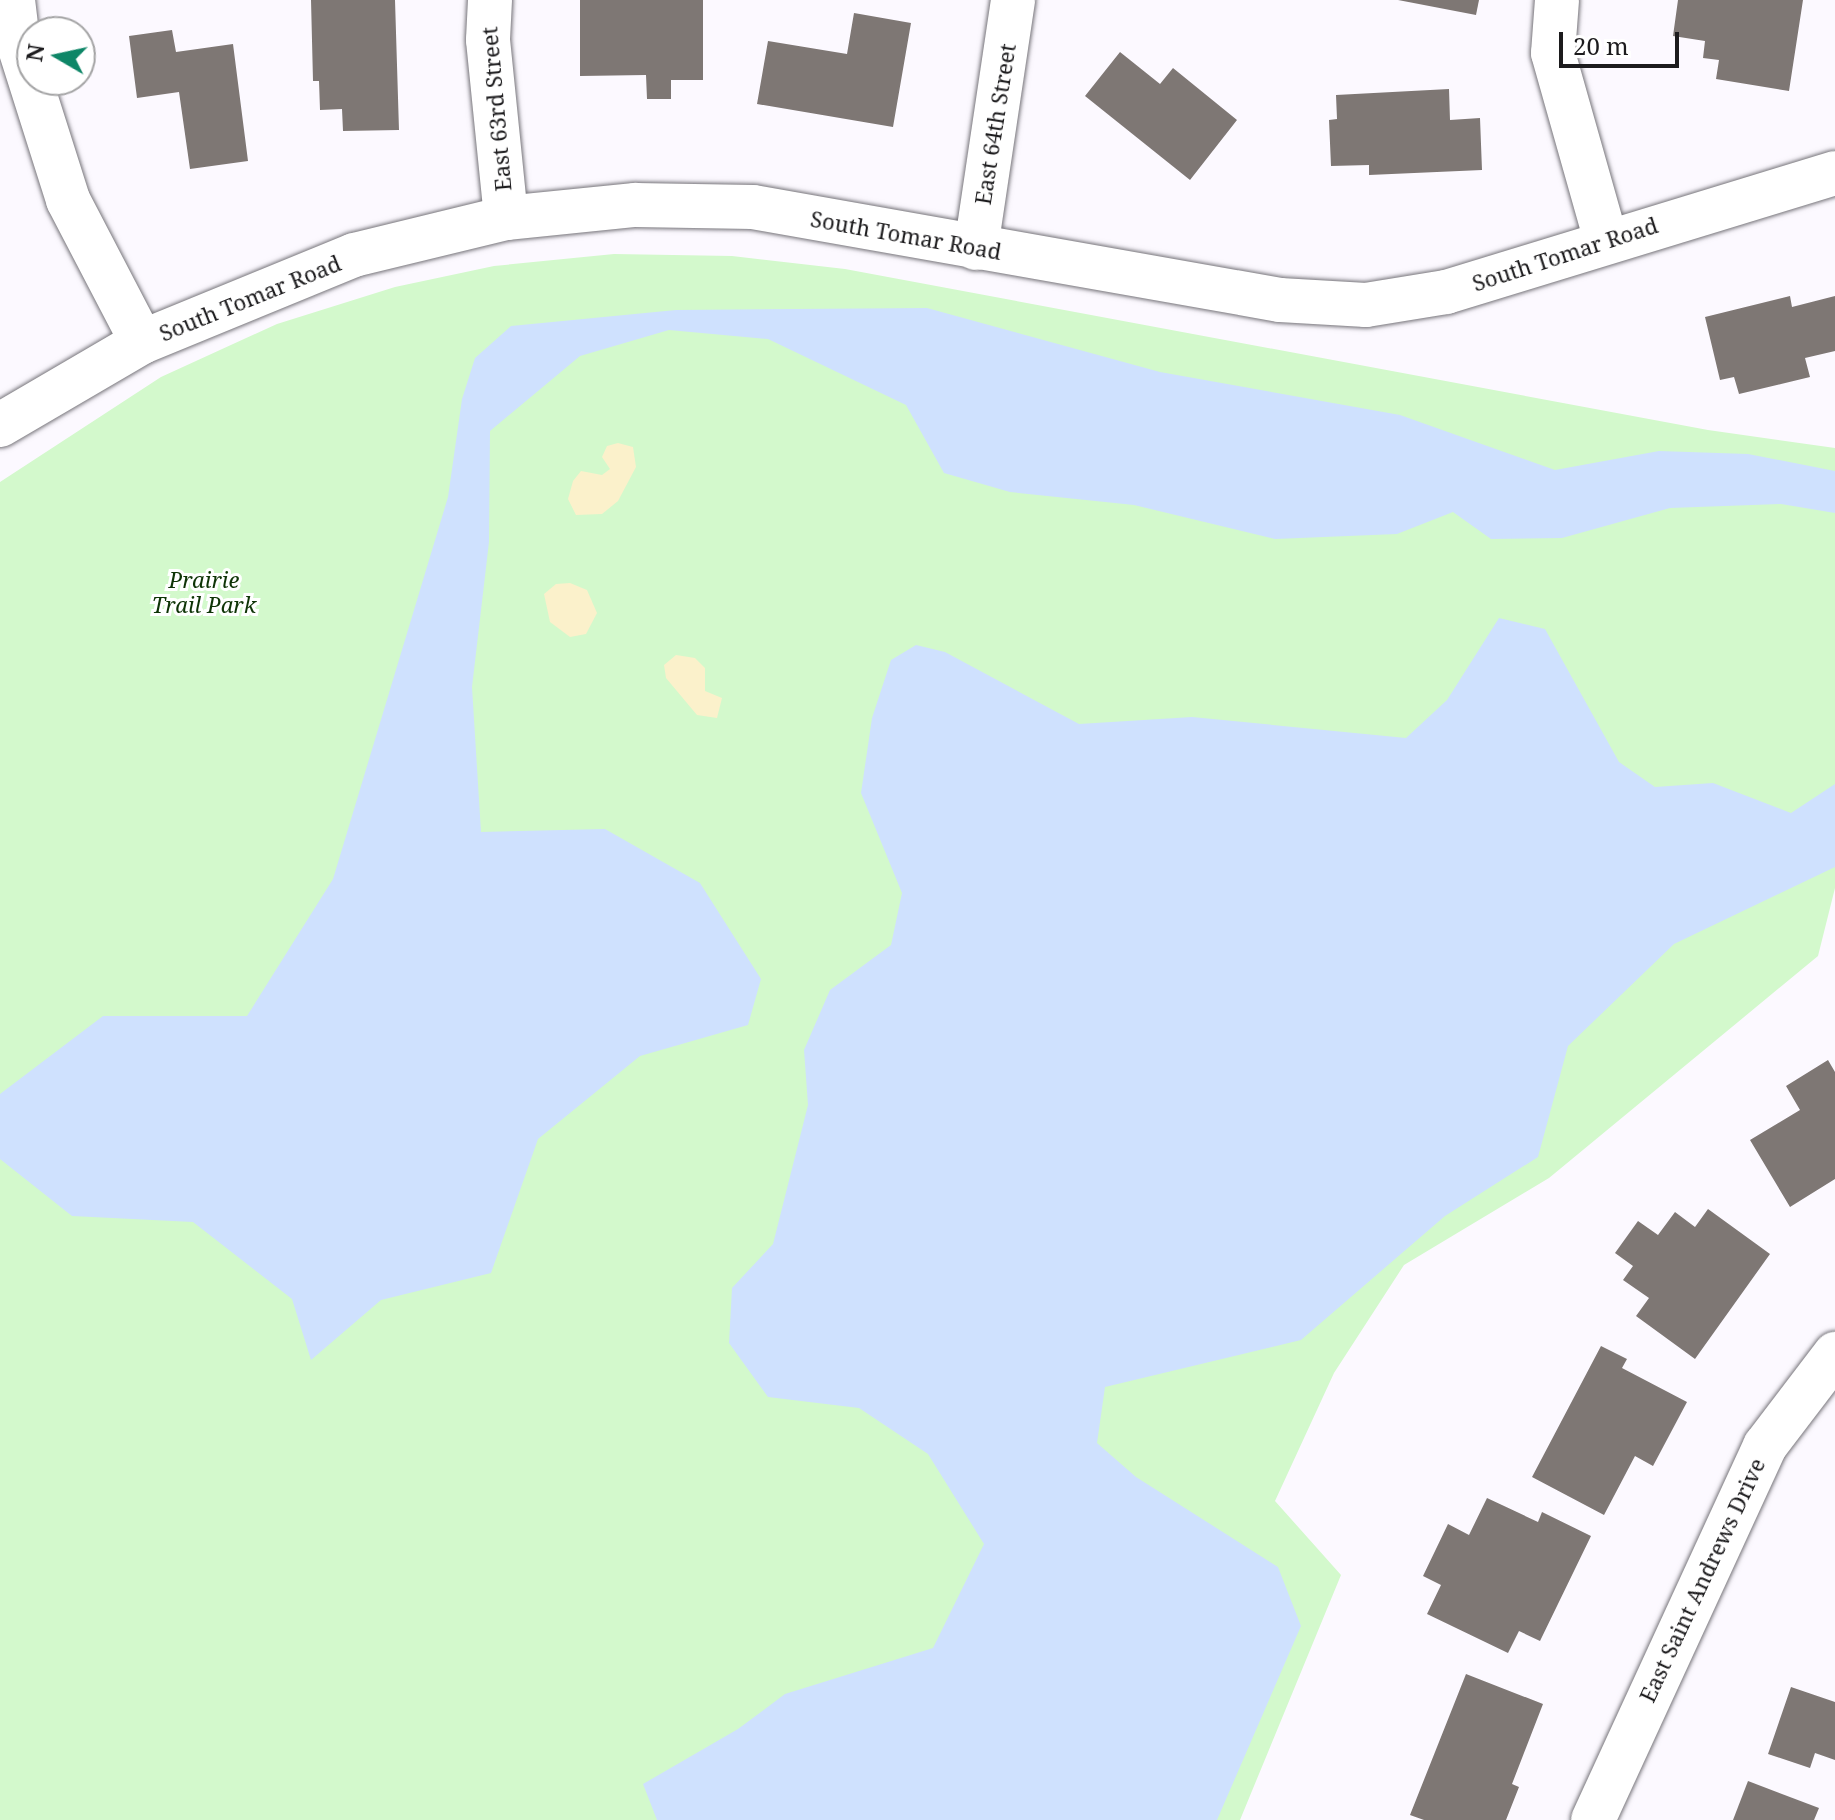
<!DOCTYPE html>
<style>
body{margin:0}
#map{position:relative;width:1835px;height:1820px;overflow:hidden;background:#fcf9ff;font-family:"Noto Serif",serif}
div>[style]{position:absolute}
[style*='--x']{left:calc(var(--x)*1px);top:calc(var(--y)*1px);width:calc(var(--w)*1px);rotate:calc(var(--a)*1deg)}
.green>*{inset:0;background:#d3f9cc}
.sand>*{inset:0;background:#fbf1cb}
.water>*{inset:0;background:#cfe1fe}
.building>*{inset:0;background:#7e7774}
.roads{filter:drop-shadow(0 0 2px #77757b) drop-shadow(0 0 2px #77757b)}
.minor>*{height:44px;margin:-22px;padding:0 22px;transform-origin:22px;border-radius:22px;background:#fff}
.tertiary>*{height:44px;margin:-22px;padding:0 22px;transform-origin:22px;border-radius:22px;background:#fff}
span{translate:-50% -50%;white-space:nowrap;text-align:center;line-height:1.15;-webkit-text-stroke:6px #fff;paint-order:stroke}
.street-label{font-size:22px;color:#1c1b1d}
.park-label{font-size:22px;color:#0e3406;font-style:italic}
.north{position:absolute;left:16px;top:16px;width:80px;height:80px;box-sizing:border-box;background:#fff;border:2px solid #a4a4a5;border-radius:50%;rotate:279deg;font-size:22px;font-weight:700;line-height:32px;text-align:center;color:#1c1b1d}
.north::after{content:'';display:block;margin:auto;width:28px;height:36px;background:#0e8667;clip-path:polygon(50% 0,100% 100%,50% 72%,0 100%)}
.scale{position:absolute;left:1559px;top:32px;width:120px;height:36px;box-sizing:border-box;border:4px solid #1c1b1d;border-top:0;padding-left:10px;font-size:24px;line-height:28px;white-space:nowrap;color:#1c1b1d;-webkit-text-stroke:6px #fff;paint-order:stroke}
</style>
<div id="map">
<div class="green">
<i style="clip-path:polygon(614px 254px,732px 256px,845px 269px,1708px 430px,1835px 448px,1835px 888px,1818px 956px,1549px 1178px,1404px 1265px,1334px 1373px,1275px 1501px,1341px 1575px,1240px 1820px,0 1820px,0 482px,161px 377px,277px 324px,395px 287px,494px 266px)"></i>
</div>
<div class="sand">
<i style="clip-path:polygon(618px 443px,633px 447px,636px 467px,618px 501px,602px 514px,576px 515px,568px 499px,573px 481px,581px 471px,602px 475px,610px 469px,602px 457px,607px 446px)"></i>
<i style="clip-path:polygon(570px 583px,587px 590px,597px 613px,586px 634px,570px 637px,550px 622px,544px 594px,556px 584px)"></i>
<i style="clip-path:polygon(676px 655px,695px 658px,705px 668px,705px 691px,722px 698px,717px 718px,697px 715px,666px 678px,664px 665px)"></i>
</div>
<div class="water">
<i style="clip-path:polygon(927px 308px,1160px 372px,1400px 415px,1555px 470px,1659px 451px,1748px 454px,1835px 471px,1835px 513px,1781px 504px,1670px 508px,1562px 538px,1491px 539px,1453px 512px,1397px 534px,1275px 539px,1134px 505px,1010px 492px,944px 473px,906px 405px,768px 339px,669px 330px,580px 356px,490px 431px,489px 542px,472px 687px,481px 832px,605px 829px,700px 883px,761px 979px,748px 1025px,640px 1056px,538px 1139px,491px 1273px,381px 1300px,311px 1360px,292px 1299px,193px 1222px,72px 1216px,0 1159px,0 1094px,103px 1016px,247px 1016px,333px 879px,448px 497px,462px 399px,475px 358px,511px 326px,676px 310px)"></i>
<i style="clip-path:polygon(1499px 618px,1545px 629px,1619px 762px,1655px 787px,1713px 783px,1791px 813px,1835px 784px,1835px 867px,1674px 944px,1568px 1046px,1538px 1157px,1445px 1216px,1301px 1340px,1105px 1387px,1097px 1443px,1136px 1477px,1278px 1567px,1301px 1626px,1217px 1820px,657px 1820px,643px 1784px,738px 1729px,785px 1694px,933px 1648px,984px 1544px,928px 1454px,859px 1408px,768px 1397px,729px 1343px,732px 1288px,773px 1244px,808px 1105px,804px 1050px,830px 990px,891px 945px,902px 893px,861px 793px,872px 718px,891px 660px,916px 645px,945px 652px,1079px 724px,1192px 717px,1406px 738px,1447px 700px)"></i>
</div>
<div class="building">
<i style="clip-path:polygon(311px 0,395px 0,399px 130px,343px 131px,342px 109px,320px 110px,319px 81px,313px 81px)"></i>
<i style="clip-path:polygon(580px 0,703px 0,703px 80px,671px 80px,671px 99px,647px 99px,646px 75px,580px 76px)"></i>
<i style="clip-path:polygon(1398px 0,1479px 0,1476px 15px)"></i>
<i style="clip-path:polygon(1678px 0,1803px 0,1789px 91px,1716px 79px,1719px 60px,1703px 58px,1705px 41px,1673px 36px)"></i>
<i style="clip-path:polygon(854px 13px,911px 23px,893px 127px,757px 104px,768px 41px,847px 54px)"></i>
<i style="clip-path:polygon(172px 30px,176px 52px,233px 44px,248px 161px,190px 169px,179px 92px,137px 98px,129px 36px)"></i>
<i style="clip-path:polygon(1120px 52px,1160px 84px,1173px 68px,1237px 120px,1190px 180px,1085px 96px)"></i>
<i style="clip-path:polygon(1449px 89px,1450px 120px,1480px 118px,1482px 170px,1369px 175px,1369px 165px,1331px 166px,1329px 120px,1337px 119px,1336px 95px)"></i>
<i style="clip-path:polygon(1790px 296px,1792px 307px,1835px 296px,1835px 351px,1805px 358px,1810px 377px,1739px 394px,1734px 377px,1720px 380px,1705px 317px)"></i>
<i style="clip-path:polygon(1828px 1060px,1835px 1072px,1835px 1179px,1790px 1207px,1750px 1140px,1800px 1110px,1786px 1086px)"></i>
<i style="clip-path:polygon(1708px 1209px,1770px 1254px,1695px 1359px,1636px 1316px,1649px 1298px,1623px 1280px,1633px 1266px,1615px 1253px,1638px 1221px,1658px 1235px,1675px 1212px,1695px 1227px)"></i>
<i style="clip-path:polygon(1601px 1346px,1627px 1359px,1622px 1368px,1687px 1402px,1653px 1466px,1635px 1456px,1604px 1515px,1532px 1477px)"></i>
<i style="clip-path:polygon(1487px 1498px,1538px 1522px,1542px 1512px,1591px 1536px,1540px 1641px,1519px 1631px,1508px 1653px,1427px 1614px,1441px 1585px,1423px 1576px,1448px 1524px,1469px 1535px)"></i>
<i style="clip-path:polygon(1466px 1674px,1543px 1704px,1512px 1784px,1519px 1787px,1506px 1820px,1424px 1820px,1410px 1815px)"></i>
<i style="clip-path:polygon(1791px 1687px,1835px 1702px,1835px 1760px,1815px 1753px,1810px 1768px,1768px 1754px)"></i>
<i style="clip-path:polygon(1748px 1781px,1819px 1808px,1814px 1820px,1733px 1820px)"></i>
</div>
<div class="roads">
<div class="minor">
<i style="--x:13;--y:0;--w:42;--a:83.2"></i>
<i style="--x:18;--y:42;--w:166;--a:72.4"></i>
<i style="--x:68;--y:200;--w:160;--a:62.5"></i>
<i style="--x:490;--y:0;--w:40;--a:92.9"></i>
<i style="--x:488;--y:40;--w:179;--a:84.2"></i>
<i style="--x:1557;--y:0;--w:53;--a:94.3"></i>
<i style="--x:1553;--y:53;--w:194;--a:74.2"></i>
<i style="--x:976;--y:248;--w:251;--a:-81.5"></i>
<i style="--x:1593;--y:1820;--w:412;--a:-65.3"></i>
<i style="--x:1765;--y:1446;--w:116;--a:-52.7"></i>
</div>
<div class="tertiary">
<i style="--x:0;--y:425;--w:164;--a:-30.3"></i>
<i style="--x:142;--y:342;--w:229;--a:-22.3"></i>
<i style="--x:354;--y:255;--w:156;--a:-13.7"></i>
<i style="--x:506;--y:218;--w:130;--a:-5.8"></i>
<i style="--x:635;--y:205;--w:118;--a:1"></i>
<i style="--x:753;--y:207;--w:535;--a:10.01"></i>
<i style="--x:1280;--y:300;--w:86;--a:3.3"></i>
<i style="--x:1366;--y:305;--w:81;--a:-9.2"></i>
<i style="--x:1446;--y:292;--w:407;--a:-17"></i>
</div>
</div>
<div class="street-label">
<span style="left:496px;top:109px;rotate:-95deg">East 63rd Street</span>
<span style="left:995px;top:124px;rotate:-81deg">East 64th Street</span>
<span style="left:906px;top:235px;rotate:10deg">South Tomar Road</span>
<span style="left:1565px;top:254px;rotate:-18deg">South Tomar Road</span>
<span style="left:250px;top:298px;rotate:-22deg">South Tomar Road</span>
<span style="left:1702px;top:1580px;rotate:-65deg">East Saint Andrews Drive</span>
</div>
<div class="park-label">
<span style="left:204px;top:592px">Prairie<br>Trail Park</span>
</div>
<div class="north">N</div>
<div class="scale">20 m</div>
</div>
